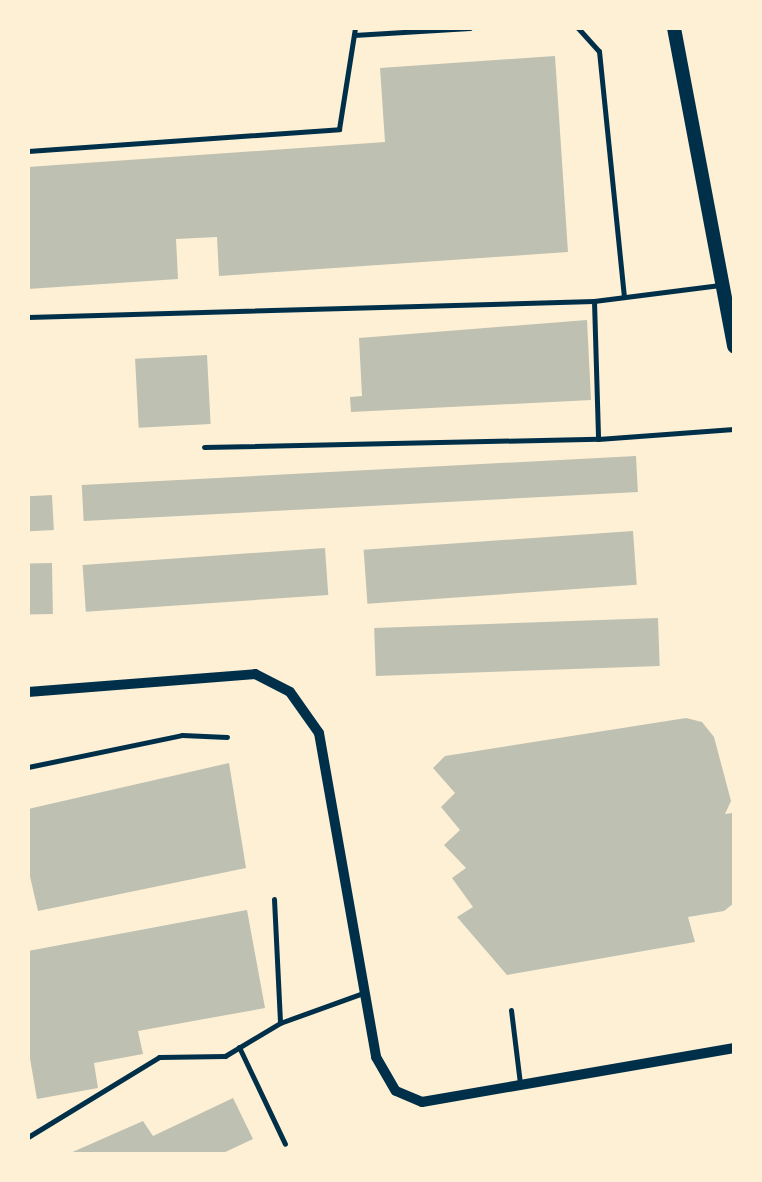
<!DOCTYPE html>
<style>
body{margin:0}
#map{position:relative;width:762px;height:1182px;overflow:hidden;background:#fdf0d5;font-family:Figtree,sans-serif}
div>[style]{position:absolute}
[style*='--x']{left:calc(var(--x)*1px);top:calc(var(--y)*1px);width:calc(var(--w)*1px);rotate:calc(var(--a)*1deg)}
.building>*{inset:0;background:#bec0b2;transform-origin:0 0}
.service>*{height:5px;margin:-2.5px;padding:0 2.5px;transform-origin:2.5px;border-radius:2.5px;background:#003049}
.minor>*{height:10px;margin:-5px;padding:0 5px;transform-origin:5px;border-radius:5px;background:#003049}
.tertiary>*{height:14px;margin:-7px;padding:0 7px;transform-origin:7px;border-radius:7px;background:#003049}
span{translate:-50% -50%;white-space:nowrap;text-align:center;line-height:1.15;-webkit-text-stroke:8px #fdf0d5;paint-order:stroke}
.frame{position:absolute;inset:0;border:30px solid #fdf0d5;pointer-events:none}
</style>
<div id="map">
<div class="building">
<i style="clip-path:polygon(555px 56px,568px 252px,219px 276px,217px 237px,176px 239px,178px 279px,28px 289px,28px 167px,385px 142px,380px 68px)"></i>
<i style="clip-path:polygon(587px 320px,591px 400px,351px 412px,350px 397px,362px 396px,359px 338px)"></i>
<i style="left:207px;top:355px;width:69px;height:72px;rotate:87deg"></i>
<i style="left:636px;top:456px;width:36px;height:555px;rotate:87deg"></i>
<i style="left:52px;top:495px;width:35px;height:24px;rotate:87deg"></i>
<i style="left:633px;top:531px;width:54px;height:270px;rotate:86deg"></i>
<i style="left:325px;top:548px;width:47px;height:243px;rotate:86deg"></i>
<i style="left:52px;top:563px;width:51px;height:24px;rotate:89deg"></i>
<i style="left:658px;top:618px;width:48px;height:284px;rotate:88deg"></i>
<i style="clip-path:polygon(686px 718px,702px 722px,714px 737px,731px 801px,725px 814px,732px 813px,734px 830px,734px 903px,724px 911px,688px 917px,695px 942px,507px 975px,457px 917px,473px 907px,452px 878px,466px 868px,444px 845px,460px 830px,441px 807px,455px 793px,433px 768px,445px 756px)"></i>
<i style="clip-path:polygon(229px 763px,246px 868px,38px 911px,28px 868px,28px 809px)"></i>
<i style="clip-path:polygon(247px 910px,265px 1008px,138px 1031px,143px 1054px,94px 1063px,98px 1088px,37px 1099px,28px 1047px,28px 951px)"></i>
<i style="clip-path:polygon(233px 1098px,253px 1139px,221px 1154px,68px 1154px,143px 1121px,153px 1136px)"></i>
</div>
<div class="service">
<i style="--x:578;--y:28;--w:31;--a:48"></i>
<i style="--x:599;--y:51;--w:247;--a:84.2"></i>
<i style="--x:354;--y:35;--w:116;--a:-3.5"></i>
<i style="--x:28;--y:151;--w:312;--a:-4"></i>
<i style="--x:339;--y:129;--w:102;--a:-81"></i>
<i style="--x:594;--y:301;--w:138;--a:88.3"></i>
<i style="--x:28;--y:317;--w:566;--a:-1.62"></i>
<i style="--x:594;--y:301;--w:127;--a:-7.2"></i>
<i style="--x:204;--y:447;--w:394;--a:-1.2"></i>
<i style="--x:598;--y:439;--w:136;--a:-4.2"></i>
<i style="--x:28;--y:767;--w:157;--a:-11.7"></i>
<i style="--x:182;--y:735;--w:45;--a:2.5"></i>
<i style="--x:274;--y:899;--w:124;--a:87.2"></i>
<i style="--x:511;--y:1010;--w:74;--a:83"></i>
<i style="--x:239;--y:1047;--w:107;--a:64.6"></i>
<i style="--x:28;--y:1137;--w:153;--a:-31.4"></i>
<i style="--x:159;--y:1057;--w:66;--a:-0.9"></i>
<i style="--x:225;--y:1056;--w:64;--a:-31"></i>
<i style="--x:280;--y:1023;--w:88;--a:-19.9"></i>
</div>
<div class="minor">
<i style="--x:28;--y:692;--w:228;--a:-4.5"></i>
<i style="--x:255;--y:674;--w:39;--a:27"></i>
<i style="--x:290;--y:692;--w:50;--a:54.7"></i>
<i style="--x:319;--y:733;--w:329;--a:80"></i>
<i style="--x:376;--y:1057;--w:39;--a:60"></i>
<i style="--x:396;--y:1091;--w:28;--a:23"></i>
<i style="--x:422;--y:1102;--w:317;--a:-9.8"></i>
</div>
<div class="tertiary">
<i style="--x:674;--y:28;--w:324;--a:79.3"></i>
</div>
<div class="frame"></div>
</div>
